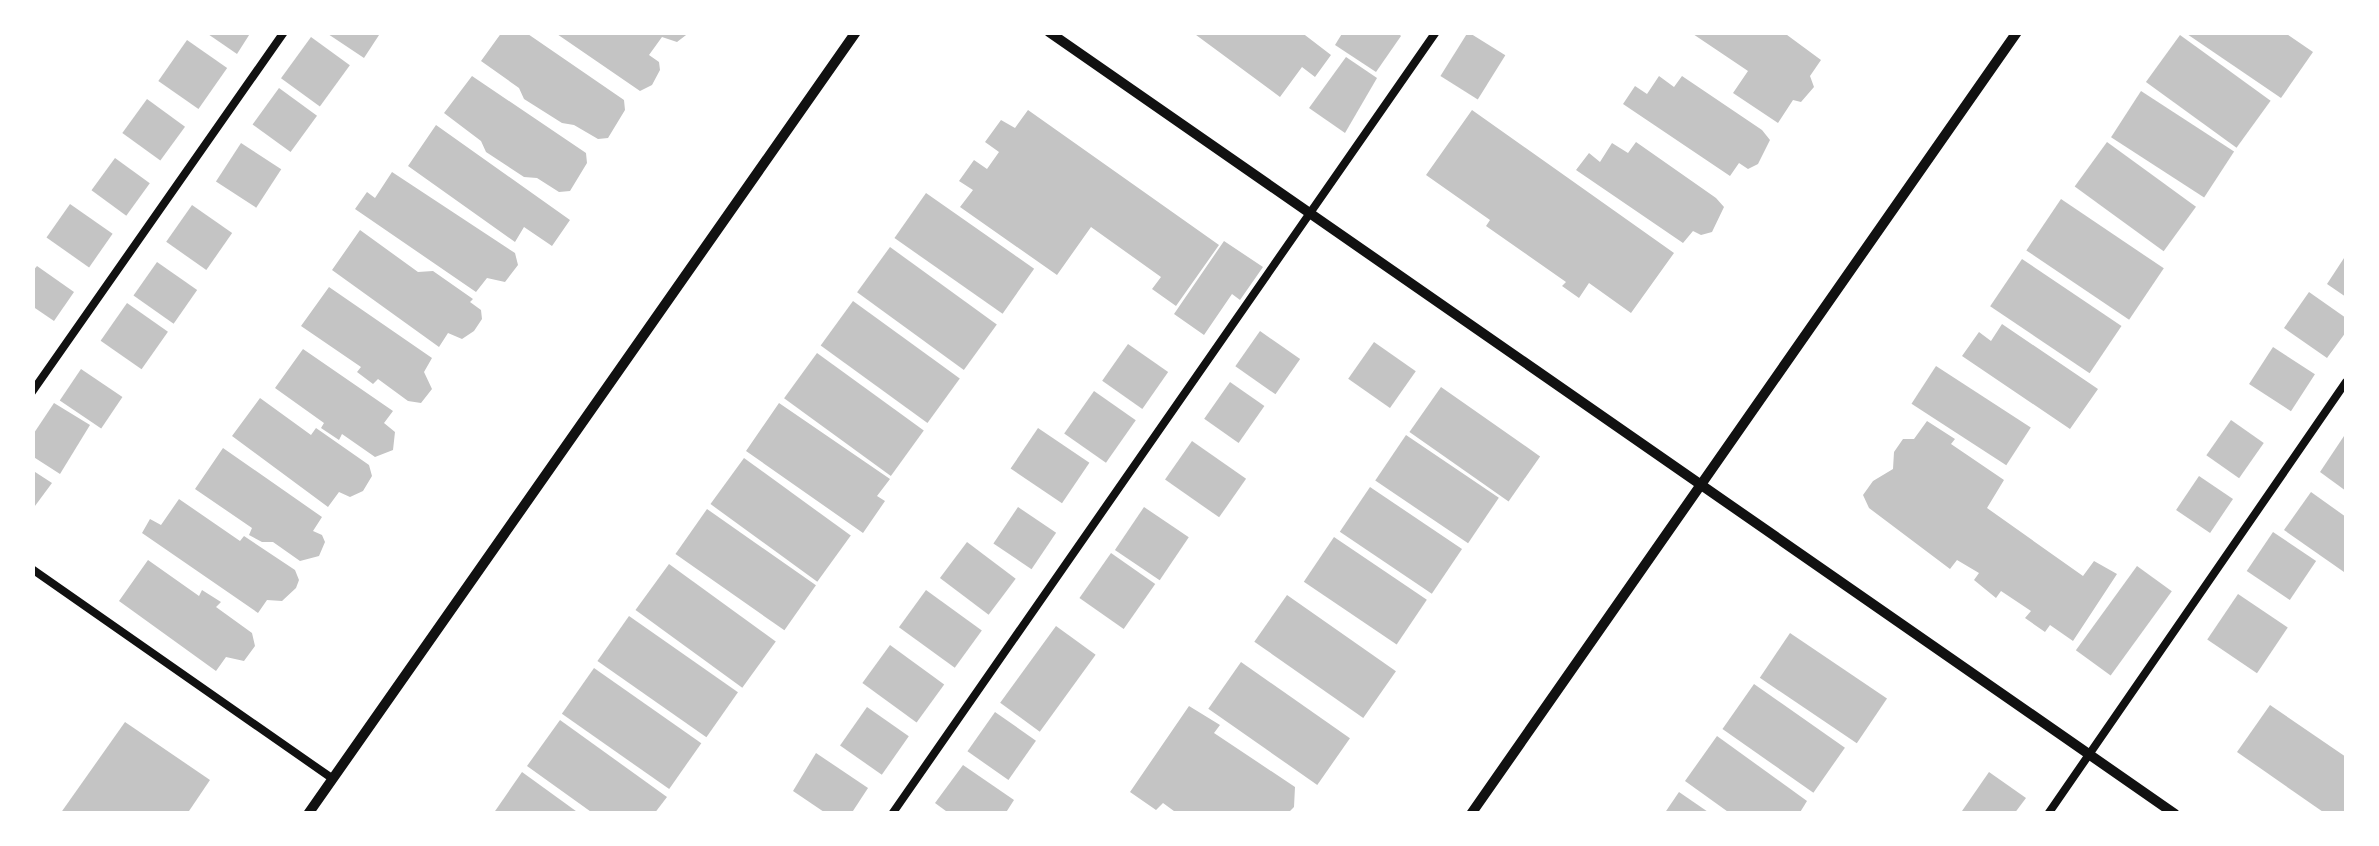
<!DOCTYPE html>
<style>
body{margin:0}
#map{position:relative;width:2379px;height:846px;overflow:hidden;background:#fff;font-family:"Open Sans",sans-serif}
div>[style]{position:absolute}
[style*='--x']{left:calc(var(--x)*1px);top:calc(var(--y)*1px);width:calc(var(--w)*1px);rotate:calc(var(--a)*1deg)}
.building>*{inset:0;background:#c4c4c4;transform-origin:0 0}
.service>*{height:8px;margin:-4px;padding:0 4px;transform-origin:4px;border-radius:4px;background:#111}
.minor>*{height:10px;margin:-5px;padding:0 5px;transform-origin:5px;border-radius:5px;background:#111}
span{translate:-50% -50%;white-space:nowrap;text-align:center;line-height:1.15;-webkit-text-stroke:8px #fff;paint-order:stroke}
.frame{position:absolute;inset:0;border:35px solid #fff;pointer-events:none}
</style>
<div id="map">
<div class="building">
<i style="clip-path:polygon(205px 32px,251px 32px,237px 54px)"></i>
<i style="clip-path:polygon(325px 32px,381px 32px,364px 58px)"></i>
<i style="clip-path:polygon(502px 32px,525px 32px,624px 100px,625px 110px,608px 138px,598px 139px,574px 125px,562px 123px,524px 99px,519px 88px,481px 61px)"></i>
<i style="clip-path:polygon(554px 32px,690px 32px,677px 42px,662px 37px,649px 55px,659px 62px,660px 70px,652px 85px,640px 91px)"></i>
<i style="clip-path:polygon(1192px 32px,1301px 32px,1331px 55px,1315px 77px,1302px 67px,1280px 97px)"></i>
<i style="clip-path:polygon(1343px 32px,1397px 32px,1401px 36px,1376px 72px,1335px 45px)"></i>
<i style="left:1468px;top:32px;width:44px;height:52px;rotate:32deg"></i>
<i style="clip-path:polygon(1690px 32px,1783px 32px,1821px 60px,1810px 76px,1814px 87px,1801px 102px,1793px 100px,1778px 123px,1733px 93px,1748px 71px)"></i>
<i style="clip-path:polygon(2184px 32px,2284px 32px,2313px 52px,2281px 98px)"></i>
<i style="left:2180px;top:35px;width:112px;height:58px;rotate:36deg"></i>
<i style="left:311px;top:37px;width:48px;height:51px;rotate:36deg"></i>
<i style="left:187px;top:40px;width:49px;height:50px;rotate:35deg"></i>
<i style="clip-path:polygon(1346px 57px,1377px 78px,1345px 133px,1309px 108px)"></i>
<i style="clip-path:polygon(472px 76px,586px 153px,587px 163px,570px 191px,559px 192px,537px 178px,524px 177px,486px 152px,481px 141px,444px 113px)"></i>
<i style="clip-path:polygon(1659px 76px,1674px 87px,1682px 76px,1762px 130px,1770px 140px,1758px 164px,1748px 169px,1739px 163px,1730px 176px,1623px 104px,1635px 86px,1647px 94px)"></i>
<i style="left:279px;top:88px;width:47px;height:45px;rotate:36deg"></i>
<i style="left:2141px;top:91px;width:111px;height:55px;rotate:33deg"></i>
<i style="left:147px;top:99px;width:47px;height:42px;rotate:36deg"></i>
<i style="clip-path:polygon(1028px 110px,1219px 245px,1176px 306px,1152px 289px,1161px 277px,1091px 227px,1057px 275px,960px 207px,973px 190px,959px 181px,974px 160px,987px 169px,999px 152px,985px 142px,1001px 120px,1015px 128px)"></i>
<i style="clip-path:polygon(1472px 110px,1674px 253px,1631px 313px,1589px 283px,1579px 298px,1562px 286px,1566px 282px,1486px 226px,1490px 220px,1426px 175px)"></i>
<i style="clip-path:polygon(436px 125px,570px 220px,552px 246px,524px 227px,515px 242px,408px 166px)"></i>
<i style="clip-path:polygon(1636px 142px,1716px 198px,1724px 207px,1712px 232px,1701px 235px,1693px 231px,1683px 243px,1576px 170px,1589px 153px,1600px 162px,1612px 143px,1628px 153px)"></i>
<i style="left:2107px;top:142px;width:110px;height:55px;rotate:36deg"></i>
<i style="left:241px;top:143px;width:48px;height:46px;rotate:33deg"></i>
<i style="left:115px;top:158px;width:43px;height:40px;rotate:36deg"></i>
<i style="clip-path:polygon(392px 172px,515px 253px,518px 265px,505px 282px,487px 278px,476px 292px,355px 209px,367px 192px,375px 198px)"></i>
<i style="left:926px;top:193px;width:132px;height:55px;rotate:35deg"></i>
<i style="left:2061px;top:199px;width:124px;height:62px;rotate:34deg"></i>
<i style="left:70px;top:204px;width:52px;height:41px;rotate:35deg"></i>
<i style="left:192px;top:205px;width:49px;height:45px;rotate:35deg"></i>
<i style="clip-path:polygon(360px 230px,418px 272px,433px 271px,473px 299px,470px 302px,481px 310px,482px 319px,474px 331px,462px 339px,448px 333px,439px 347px,332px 270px)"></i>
<i style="clip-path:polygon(1224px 241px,1263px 267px,1240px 300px,1232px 294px,1204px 335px,1174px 314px)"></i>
<i style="left:890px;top:247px;width:132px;height:56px;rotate:36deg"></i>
<i style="clip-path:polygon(2346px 255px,2346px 297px,2327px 284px)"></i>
<i style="left:2022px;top:259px;width:120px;height:57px;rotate:34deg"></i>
<i style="left:157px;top:262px;width:49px;height:41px;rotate:35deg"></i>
<i style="clip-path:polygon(37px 266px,74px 292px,54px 321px,32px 306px,32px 272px)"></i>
<i style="clip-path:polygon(329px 287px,432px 358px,424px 372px,432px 389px,421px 403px,408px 401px,378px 379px,373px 384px,357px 372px,361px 367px,301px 326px)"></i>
<i style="clip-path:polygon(2309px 292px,2346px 318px,2346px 332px,2327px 358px,2284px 328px)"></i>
<i style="left:853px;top:301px;width:132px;height:55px;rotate:36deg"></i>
<i style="left:127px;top:303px;width:50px;height:46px;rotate:35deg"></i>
<i style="clip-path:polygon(2002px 324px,2098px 389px,2070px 429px,1962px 356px,1979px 332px,1991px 341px)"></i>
<i style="left:1260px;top:331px;width:49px;height:43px;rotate:35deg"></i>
<i style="left:1374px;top:342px;width:51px;height:45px;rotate:35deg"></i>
<i style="left:1128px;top:344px;width:49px;height:45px;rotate:35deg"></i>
<i style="left:2273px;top:347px;width:50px;height:44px;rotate:33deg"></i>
<i style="clip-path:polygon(303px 349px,393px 411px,384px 423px,395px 432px,393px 450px,375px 457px,342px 434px,339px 440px,321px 428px,324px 423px,275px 388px)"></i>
<i style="left:817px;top:353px;width:132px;height:56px;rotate:36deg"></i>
<i style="left:1936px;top:366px;width:113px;height:45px;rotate:33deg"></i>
<i style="left:81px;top:369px;width:50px;height:38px;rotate:34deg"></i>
<i style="left:1230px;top:382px;width:42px;height:45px;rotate:35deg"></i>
<i style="left:1441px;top:387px;width:121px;height:55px;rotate:35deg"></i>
<i style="left:1094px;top:391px;width:51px;height:52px;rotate:35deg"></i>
<i style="clip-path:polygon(260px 398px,311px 435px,316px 428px,369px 465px,372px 476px,363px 491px,350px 497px,339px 492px,328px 507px,232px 436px)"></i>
<i style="clip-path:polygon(54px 403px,90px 425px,60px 474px,32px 456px,32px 436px)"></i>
<i style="clip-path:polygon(779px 403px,890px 479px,877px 496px,885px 501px,863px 533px,746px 451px)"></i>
<i style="left:2231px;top:420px;width:40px;height:43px;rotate:35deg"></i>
<i style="clip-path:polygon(1927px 421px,1955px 439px,1951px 444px,2004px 480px,1987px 508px,2083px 576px,2094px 561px,2117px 574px,2073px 641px,2050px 625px,2045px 632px,2025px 618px,2031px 611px,2001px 591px,1996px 598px,1974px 580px,1979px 573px,1957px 560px,1950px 569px,1869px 508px,1863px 495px,1873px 481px,1893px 469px,1894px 452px,1903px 439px,1914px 439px)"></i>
<i style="left:1038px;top:428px;width:62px;height:49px;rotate:34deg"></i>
<i style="clip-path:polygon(2346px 433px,2346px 491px,2320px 472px)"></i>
<i style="left:1406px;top:435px;width:112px;height:55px;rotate:34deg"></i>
<i style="left:1192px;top:441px;width:66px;height:47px;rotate:35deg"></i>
<i style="clip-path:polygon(223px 448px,322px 517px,313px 531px,322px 535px,325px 542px,319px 556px,300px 561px,273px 542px,262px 542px,249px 535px,252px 528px,195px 489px)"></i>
<i style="left:744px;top:458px;width:132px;height:57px;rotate:36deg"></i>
<i style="clip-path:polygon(32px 470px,52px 483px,32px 510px)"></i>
<i style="left:2199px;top:476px;width:41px;height:41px;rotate:34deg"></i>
<i style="left:1370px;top:487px;width:111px;height:54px;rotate:34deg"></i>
<i style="clip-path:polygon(2311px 492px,2346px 517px,2344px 572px,2284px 530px)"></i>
<i style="clip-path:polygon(179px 499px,240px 541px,244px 536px,295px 570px,299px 580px,296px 588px,282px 601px,267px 600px,258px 613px,142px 533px,150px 519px,161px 525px)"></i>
<i style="left:1018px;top:507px;width:46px;height:44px;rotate:34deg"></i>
<i style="left:1144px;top:507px;width:54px;height:52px;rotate:34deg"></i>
<i style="left:707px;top:509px;width:133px;height:55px;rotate:35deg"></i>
<i style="left:2273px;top:532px;width:52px;height:47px;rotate:34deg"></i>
<i style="left:1334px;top:537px;width:112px;height:54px;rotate:34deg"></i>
<i style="left:967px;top:542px;width:61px;height:45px;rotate:37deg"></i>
<i style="left:1111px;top:553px;width:54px;height:55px;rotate:35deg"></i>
<i style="clip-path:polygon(148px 560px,199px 596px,202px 590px,221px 602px,216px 607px,252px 633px,255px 646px,244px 661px,226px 657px,216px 671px,119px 601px)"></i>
<i style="left:669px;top:564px;width:132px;height:57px;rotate:36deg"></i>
<i style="left:2137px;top:566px;width:43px;height:104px;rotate:36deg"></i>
<i style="left:926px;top:590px;width:69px;height:46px;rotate:36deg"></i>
<i style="left:2238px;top:594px;width:60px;height:55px;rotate:34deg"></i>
<i style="left:1287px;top:595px;width:133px;height:57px;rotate:35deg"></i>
<i style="left:629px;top:616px;width:133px;height:55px;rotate:35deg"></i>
<i style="left:1056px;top:626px;width:49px;height:95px;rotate:36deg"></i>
<i style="left:1790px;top:633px;width:117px;height:54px;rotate:34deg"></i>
<i style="left:890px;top:645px;width:67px;height:47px;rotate:36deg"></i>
<i style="left:1241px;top:662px;width:133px;height:57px;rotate:35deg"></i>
<i style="left:594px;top:668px;width:131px;height:56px;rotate:35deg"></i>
<i style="left:1754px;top:684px;width:111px;height:55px;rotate:35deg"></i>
<i style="clip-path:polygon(2270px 705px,2346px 757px,2346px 814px,2326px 814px,2237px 752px)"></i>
<i style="clip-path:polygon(1189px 706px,1220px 725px,1214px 733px,1295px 787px,1294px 807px,1287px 814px,1178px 814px,1163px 803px,1156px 810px,1130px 792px)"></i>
<i style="left:867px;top:707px;width:51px;height:47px;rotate:35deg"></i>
<i style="left:995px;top:712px;width:50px;height:48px;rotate:35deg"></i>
<i style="clip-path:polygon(560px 720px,667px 797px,654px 814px,594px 814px,527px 766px)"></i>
<i style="clip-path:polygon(125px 722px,210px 780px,187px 814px,60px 814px)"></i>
<i style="clip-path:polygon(1717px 736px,1807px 801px,1799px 814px,1731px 814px,1685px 781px)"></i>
<i style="clip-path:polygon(816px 753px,868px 788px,851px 814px,827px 814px,793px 791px)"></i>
<i style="clip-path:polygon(963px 765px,1014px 800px,1005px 814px,950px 814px,935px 803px)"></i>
<i style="clip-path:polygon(522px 772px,580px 814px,493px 814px)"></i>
<i style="clip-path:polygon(1989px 772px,2026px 798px,2014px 814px,1962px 811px)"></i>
<i style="clip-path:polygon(1679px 792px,1711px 814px,1664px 814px)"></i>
</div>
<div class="service">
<i style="--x:32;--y:392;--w:439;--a:-55"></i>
<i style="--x:32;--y:569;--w:366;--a:34.9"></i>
<i style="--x:892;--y:814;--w:953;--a:-55.18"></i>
<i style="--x:2048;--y:814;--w:525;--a:-55.4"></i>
</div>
<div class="minor">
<i style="--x:1049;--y:32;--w:1371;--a:34.78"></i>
<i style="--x:308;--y:814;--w:955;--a:-54.98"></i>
<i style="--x:1471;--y:814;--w:954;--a:-55.08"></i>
</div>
<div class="frame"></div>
</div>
